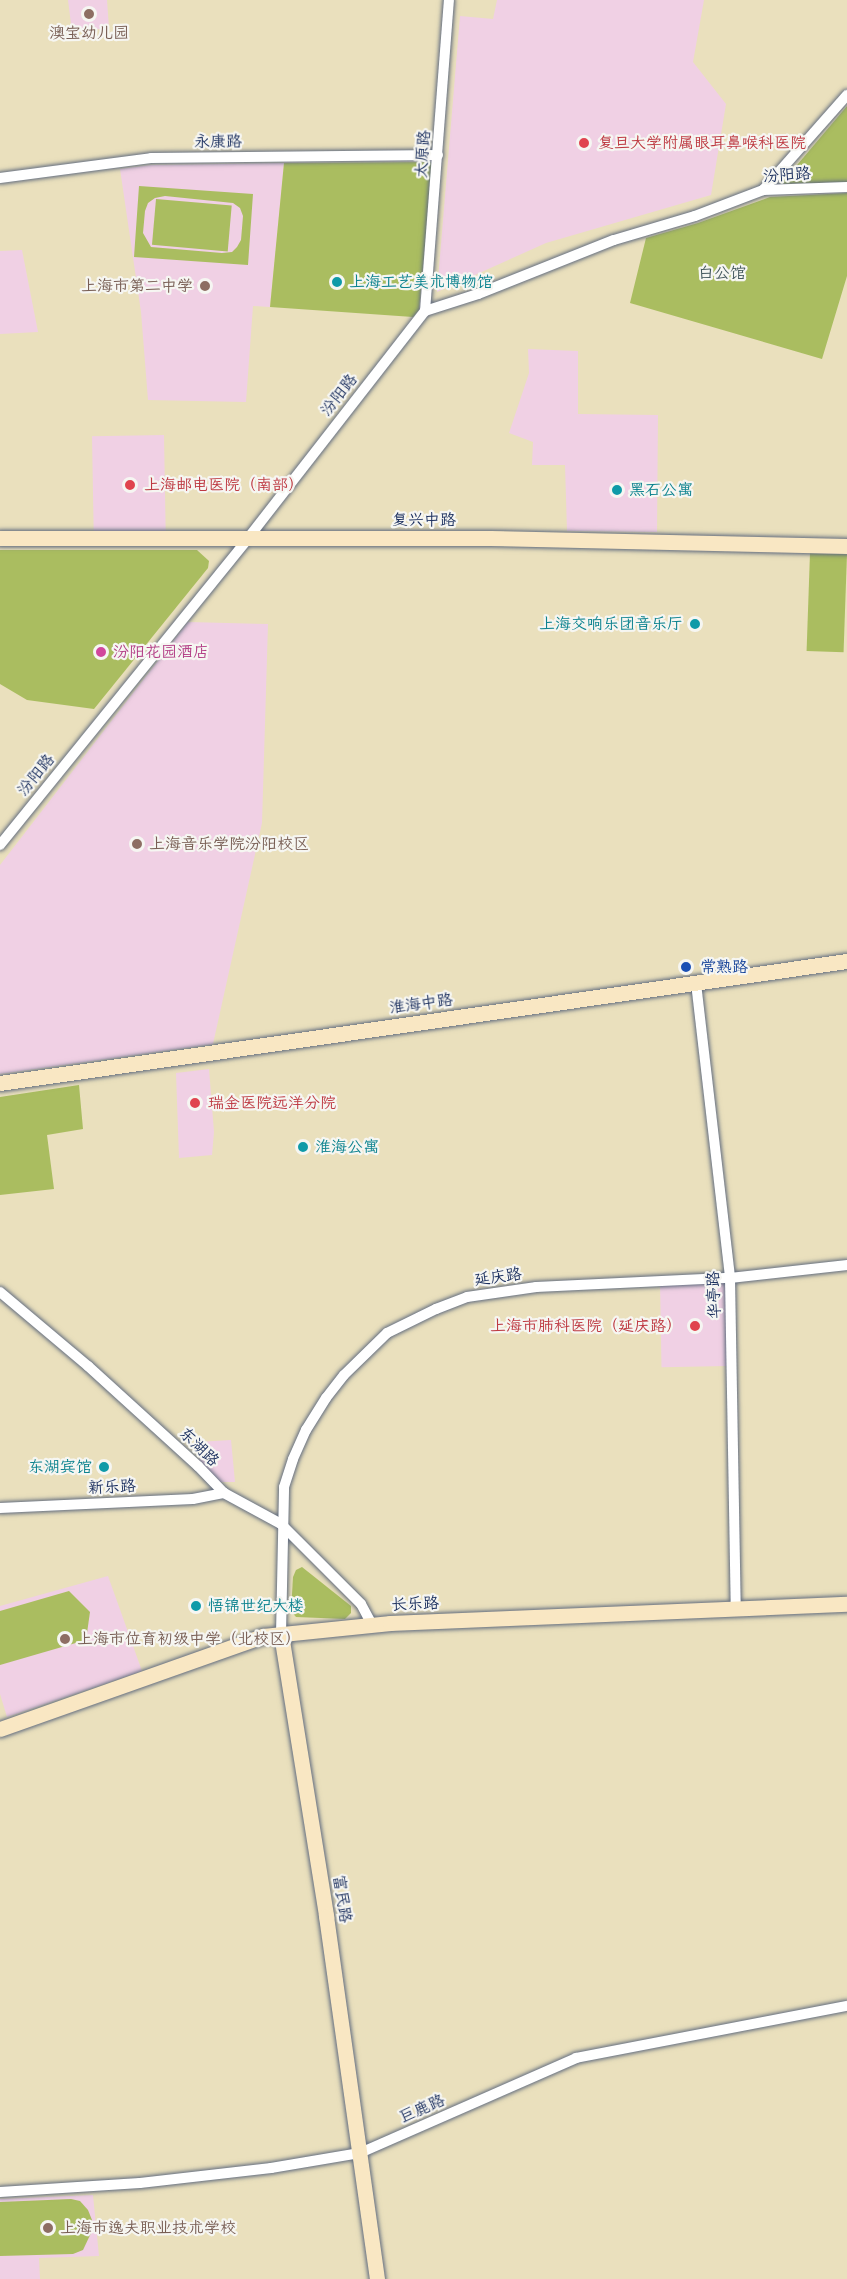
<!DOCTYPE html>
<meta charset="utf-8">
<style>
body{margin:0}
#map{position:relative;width:847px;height:2279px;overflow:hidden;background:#eae0bd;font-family:Pangolin,"LXGW WenKai TC",sans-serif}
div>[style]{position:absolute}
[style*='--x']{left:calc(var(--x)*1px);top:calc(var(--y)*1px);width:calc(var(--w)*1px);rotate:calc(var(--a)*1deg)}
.built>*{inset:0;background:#f0d0e4;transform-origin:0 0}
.green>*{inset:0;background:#aabd60;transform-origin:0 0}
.roads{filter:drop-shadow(0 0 2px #636d7f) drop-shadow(0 0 2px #636d7f)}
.street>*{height:10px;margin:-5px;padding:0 5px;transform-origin:5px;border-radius:5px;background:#fff}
.secondary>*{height:15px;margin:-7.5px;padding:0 7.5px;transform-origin:7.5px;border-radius:7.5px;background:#f9e7c3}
.dots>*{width:16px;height:16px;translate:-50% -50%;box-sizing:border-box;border:3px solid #f6f6f2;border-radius:50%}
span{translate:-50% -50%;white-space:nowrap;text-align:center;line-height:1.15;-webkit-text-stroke:4.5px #f6f6f2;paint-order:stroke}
.education-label{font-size:16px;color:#785e54}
.right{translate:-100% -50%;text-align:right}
.left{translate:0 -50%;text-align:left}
.street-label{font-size:16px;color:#1b2f5e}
.health-label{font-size:16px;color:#be3a42}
.park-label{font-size:16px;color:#465a5f}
.culture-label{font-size:16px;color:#0d838f}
.hotel-label{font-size:16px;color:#b23c85}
.transit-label{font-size:16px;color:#164399}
</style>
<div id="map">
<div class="built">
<i style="clip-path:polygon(68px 0,107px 0,109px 28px,72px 32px)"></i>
<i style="clip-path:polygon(497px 0,704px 0,693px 62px,726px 104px,711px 195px,546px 243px,437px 292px,460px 16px,493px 19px)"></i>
<i style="clip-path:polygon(284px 163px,270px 307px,253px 306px,246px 402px,148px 400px,141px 312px,120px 169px,151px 165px)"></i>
<i style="clip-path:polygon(22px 250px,38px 332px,0 334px,0 251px)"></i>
<i style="clip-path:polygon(528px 349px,578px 351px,578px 414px,658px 415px,657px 532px,567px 531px,565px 465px,532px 465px,533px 442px,509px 433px,529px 373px)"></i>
<i style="left:164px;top:435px;width:97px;height:72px;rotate:89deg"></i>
<i style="clip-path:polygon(188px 622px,268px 624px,262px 823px,213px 1044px,0 1074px,0 865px)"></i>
<i style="clip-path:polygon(209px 1069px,214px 1132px,212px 1155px,179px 1158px,176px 1073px)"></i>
<i style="left:726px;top:1281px;width:85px;height:66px;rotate:89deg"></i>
<i style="clip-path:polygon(231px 1440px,235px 1482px,217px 1482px,200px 1463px,197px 1442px)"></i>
<i style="clip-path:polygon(108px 1576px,142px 1671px,7px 1717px,0 1694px,0 1606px)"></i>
<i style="clip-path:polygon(93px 2195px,99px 2256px,39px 2258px,40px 2279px,0 2279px,0 2199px)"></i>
</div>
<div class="green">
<i style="clip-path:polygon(847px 106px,847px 182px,781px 184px)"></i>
<i style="clip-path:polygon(433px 162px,419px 310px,413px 317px,270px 307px,284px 163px)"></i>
<i style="clip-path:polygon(evenodd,139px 186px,253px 194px,248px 265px,134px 257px,139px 186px,165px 196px,233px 203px,240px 208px,243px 216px,241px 240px,237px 247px,232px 252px,222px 253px,151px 247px,143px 233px,145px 211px,148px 203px,155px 198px,165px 196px)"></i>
<i style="clip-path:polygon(847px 193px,847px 276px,822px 359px,630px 303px,646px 238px,698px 223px,770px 197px)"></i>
<i style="left:156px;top:199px;width:76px;height:46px;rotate:5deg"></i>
<i style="clip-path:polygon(0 550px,197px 550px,209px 561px,208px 568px,94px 709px,27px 700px,0 684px)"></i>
<i style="left:810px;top:553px;width:37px;height:98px;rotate:2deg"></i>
<i style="clip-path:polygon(79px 1085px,83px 1129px,47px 1135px,54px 1189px,0 1195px,0 1097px)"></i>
<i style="clip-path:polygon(302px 1567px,351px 1606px,351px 1613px,345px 1619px,296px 1617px,291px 1611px,293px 1577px,296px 1570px)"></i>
<i style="clip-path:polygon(69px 1591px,90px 1612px,86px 1640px,0 1665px,0 1611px)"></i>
<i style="clip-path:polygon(71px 2199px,80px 2201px,88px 2210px,92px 2220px,92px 2231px,83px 2250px,73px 2254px,0 2256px,0 2202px)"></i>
</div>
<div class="roads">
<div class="street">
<i style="--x:0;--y:178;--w:152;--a:-7.5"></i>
<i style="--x:151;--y:158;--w:287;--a:-0.6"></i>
<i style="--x:763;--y:190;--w:127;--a:-48.5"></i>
<i style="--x:425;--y:311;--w:312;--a:-85.6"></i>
<i style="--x:0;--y:845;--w:396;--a:-51"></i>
<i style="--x:249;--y:537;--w:286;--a:-52.1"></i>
<i style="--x:425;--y:311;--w:56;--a:-17.8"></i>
<i style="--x:478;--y:294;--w:146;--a:-21.7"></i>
<i style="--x:614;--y:240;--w:84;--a:-16.5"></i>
<i style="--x:695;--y:216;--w:73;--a:-20.9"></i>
<i style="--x:763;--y:190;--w:84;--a:-2"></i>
<i style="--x:696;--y:983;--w:297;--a:83.4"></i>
<i style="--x:730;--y:1278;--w:331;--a:89"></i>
<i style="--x:0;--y:1292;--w:115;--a:40.1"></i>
<i style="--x:88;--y:1366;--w:149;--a:42.3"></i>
<i style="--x:198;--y:1466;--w:37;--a:46"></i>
<i style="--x:224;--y:1493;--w:65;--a:28.5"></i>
<i style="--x:281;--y:1524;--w:113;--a:45"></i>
<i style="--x:361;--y:1604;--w:24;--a:62"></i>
<i style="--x:0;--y:1508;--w:193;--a:-2.7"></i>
<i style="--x:193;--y:1499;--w:32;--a:-11"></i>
<i style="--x:281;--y:1634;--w:147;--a:-88.8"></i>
<i style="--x:284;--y:1487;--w:29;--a:-72"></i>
<i style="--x:293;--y:1459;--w:32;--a:-66"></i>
<i style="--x:306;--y:1430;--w:38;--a:-58"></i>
<i style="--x:326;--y:1398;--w:29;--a:-52"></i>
<i style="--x:344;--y:1375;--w:60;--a:-44.3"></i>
<i style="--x:387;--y:1333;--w:55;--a:-26.1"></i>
<i style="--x:436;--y:1309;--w:33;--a:-21"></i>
<i style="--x:467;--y:1297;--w:70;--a:-8.2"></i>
<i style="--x:536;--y:1287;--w:194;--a:-2.7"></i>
<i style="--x:730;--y:1278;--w:118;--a:-6.3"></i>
<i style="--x:0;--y:2192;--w:140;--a:-3.7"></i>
<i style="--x:140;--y:2183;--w:132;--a:-6.5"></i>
<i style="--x:271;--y:2168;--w:90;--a:-9.6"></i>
<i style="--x:360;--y:2153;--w:236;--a:-23.7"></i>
<i style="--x:576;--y:2058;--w:276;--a:-10.9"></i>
</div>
<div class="secondary">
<i style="--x:0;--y:538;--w:490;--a:0"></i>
<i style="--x:490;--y:538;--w:357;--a:1.3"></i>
<i style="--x:0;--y:1083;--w:856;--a:-8.2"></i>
<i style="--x:281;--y:1634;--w:286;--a:80.9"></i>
<i style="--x:326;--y:1916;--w:367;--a:82"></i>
<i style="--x:0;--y:1729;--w:279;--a:-19.5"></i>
<i style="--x:263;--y:1636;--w:128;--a:-5.8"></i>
<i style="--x:390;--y:1623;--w:457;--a:-2.4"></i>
</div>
</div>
<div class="dots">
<i style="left:89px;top:14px;background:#8d6e63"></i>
<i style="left:584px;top:143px;background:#e0444e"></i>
<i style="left:337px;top:282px;background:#0f9aa8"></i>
<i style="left:205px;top:286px;background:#8d6e63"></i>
<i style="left:130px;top:485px;background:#e0444e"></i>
<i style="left:617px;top:490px;background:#0f9aa8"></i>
<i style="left:695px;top:624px;background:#0f9aa8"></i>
<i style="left:101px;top:652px;background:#d1479c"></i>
<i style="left:137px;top:844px;background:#8d6e63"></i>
<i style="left:686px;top:967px;background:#1a4fb4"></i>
<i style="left:195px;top:1103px;background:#e0444e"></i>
<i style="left:303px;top:1147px;background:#0f9aa8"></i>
<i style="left:695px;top:1326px;background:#e0444e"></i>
<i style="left:104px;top:1467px;background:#0f9aa8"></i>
<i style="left:196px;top:1606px;background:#0f9aa8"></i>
<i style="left:65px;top:1639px;background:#8d6e63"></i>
<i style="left:48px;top:2228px;background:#8d6e63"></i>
</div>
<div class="education-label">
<span style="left:89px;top:33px">澳宝幼儿园</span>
<span class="right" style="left:193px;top:286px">上海市第二中学</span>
<span class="left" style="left:149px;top:844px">上海音乐学院汾阳校区</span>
<span class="left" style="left:77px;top:1639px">上海市位育初级中学（北校区）</span>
<span class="left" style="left:60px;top:2228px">上海市逸夫职业技术学校</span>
</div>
<div class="street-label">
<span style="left:218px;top:142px;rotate:-1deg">永康路</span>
<span style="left:423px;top:154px;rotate:-86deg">太原路</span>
<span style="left:787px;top:175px;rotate:-4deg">汾阳路</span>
<span style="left:339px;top:395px;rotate:-52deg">汾阳路</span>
<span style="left:424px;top:520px">复兴中路</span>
<span style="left:36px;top:775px;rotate:-51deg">汾阳路</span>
<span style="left:421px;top:1004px;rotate:-8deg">淮海中路</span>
<span style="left:498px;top:1277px;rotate:-8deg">延庆路</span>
<span style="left:714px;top:1295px;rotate:-92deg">华亭路</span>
<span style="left:199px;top:1447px;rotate:44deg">东湖路</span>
<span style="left:112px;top:1487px;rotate:-3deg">新乐路</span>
<span style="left:415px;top:1604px;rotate:-2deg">长乐路</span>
<span style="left:342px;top:1899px;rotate:81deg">富民路</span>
<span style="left:422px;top:2109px;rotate:-24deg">巨鹿路</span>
</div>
<div class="health-label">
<span class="left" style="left:598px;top:143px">复旦大学附属眼耳鼻喉科医院</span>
<span class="left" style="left:144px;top:485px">上海邮电医院（南部）</span>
<span class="left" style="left:208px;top:1103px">瑞金医院远洋分院</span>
<span class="right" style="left:682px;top:1326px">上海市肺科医院（延庆路）</span>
</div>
<div class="park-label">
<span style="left:722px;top:273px">白公馆</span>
</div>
<div class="culture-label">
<span class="left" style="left:349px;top:282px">上海工艺美术博物馆</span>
<span class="left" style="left:629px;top:490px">黑石公寓</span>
<span class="right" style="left:683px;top:624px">上海交响乐团音乐厅</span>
<span class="left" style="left:315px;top:1147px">淮海公寓</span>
<span class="right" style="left:92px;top:1467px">东湖宾馆</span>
<span class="left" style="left:208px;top:1606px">悟锦世纪大楼</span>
</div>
<div class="hotel-label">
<span class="left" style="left:113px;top:652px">汾阳花园酒店</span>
</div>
<div class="transit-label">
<span class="left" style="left:700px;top:967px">常熟路</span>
</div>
</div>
